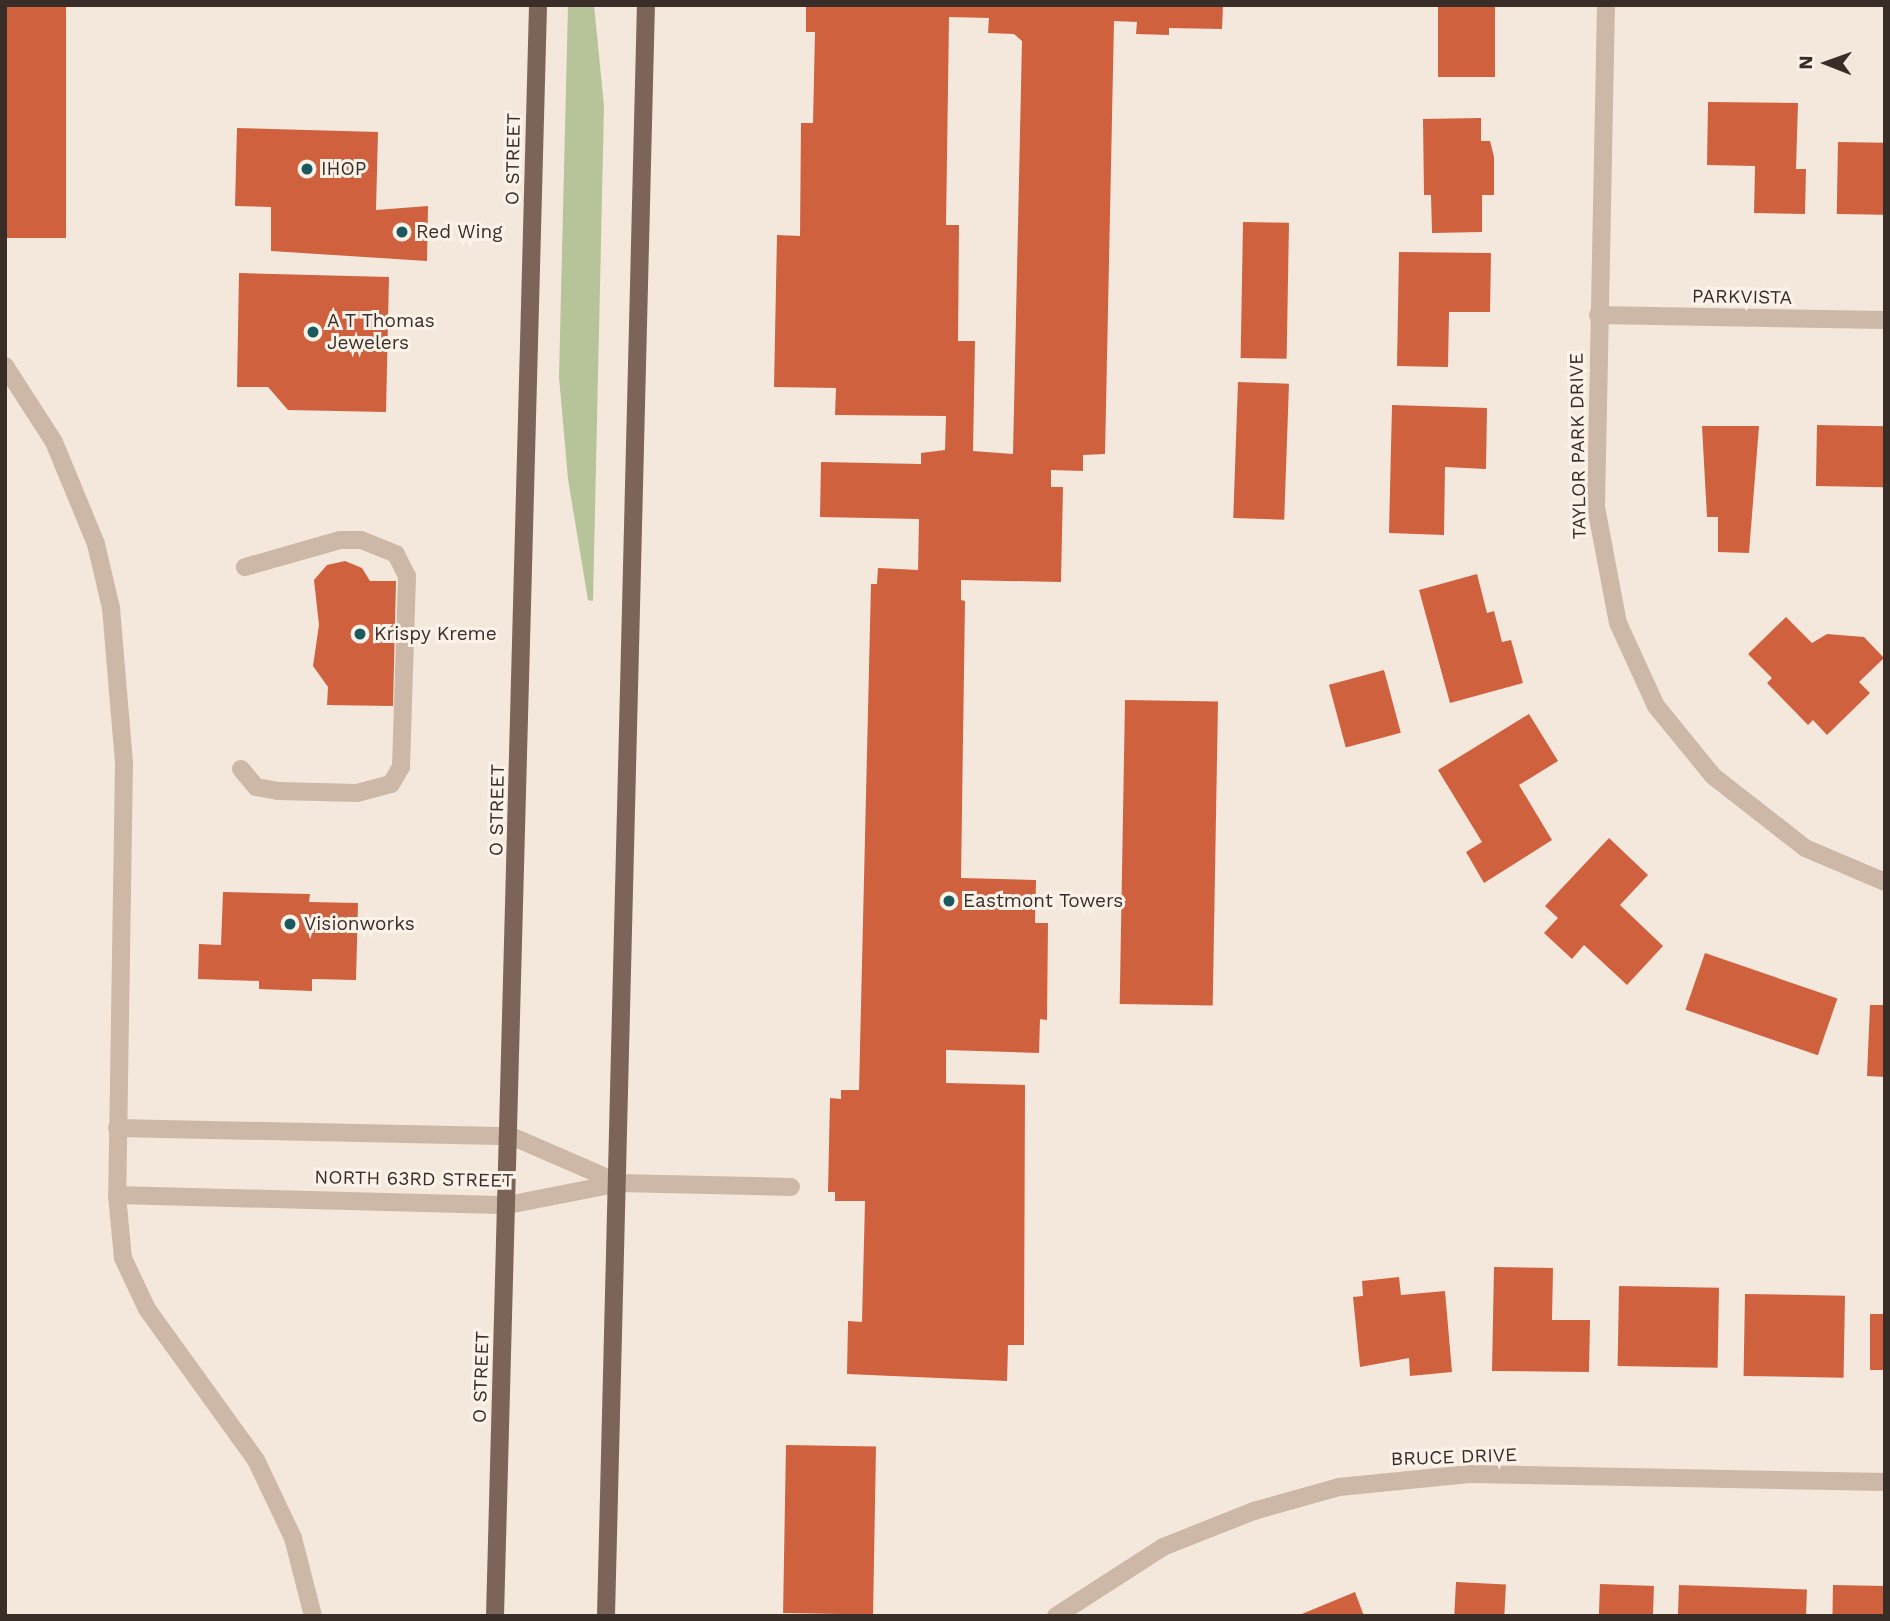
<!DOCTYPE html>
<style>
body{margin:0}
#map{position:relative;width:1890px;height:1621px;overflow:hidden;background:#f4e8dc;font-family:"Work Sans",sans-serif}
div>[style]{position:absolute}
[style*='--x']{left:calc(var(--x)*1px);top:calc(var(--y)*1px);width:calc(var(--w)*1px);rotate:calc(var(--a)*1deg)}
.green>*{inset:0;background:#b7c49a}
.building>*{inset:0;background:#cf613f;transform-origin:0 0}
.service>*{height:18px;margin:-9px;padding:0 9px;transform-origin:9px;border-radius:9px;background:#cdb8a7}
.minor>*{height:18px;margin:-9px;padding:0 9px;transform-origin:9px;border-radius:9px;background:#cdb8a7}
.primary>*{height:18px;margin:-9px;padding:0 9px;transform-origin:9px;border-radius:9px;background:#7c6458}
.dots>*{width:19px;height:19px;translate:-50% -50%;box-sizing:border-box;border:4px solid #fbf3e9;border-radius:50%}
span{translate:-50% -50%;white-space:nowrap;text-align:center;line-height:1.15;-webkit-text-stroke:6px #fbf3e9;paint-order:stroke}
.street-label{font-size:19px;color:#392d28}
.poi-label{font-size:19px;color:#392d28}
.left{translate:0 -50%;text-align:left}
.frame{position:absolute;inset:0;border:7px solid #392d28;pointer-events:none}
.north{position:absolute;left:1792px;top:28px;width:70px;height:70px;-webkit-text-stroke:5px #fbf3e9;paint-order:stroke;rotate:271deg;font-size:19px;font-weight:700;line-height:28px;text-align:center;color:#392d28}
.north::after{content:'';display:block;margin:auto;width:24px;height:32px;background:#392d28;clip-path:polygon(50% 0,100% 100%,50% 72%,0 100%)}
</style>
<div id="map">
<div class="green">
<i style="clip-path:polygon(568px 5px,594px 5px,604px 106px,593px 601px,588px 600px,568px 479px,559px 377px)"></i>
</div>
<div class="building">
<i style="left:5px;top:5px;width:61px;height:233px"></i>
<i style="clip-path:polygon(evenodd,806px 5px,1223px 5px,1222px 29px,1169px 28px,1169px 35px,1136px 34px,1137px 22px,1114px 21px,1105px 454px,1083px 455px,1083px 471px,1051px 470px,1051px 487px,1063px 487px,1061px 582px,961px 580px,961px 600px,965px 601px,961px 878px,1036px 880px,1035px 923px,1048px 923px,1047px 1020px,1040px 1019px,1039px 1053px,946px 1050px,946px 1083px,1025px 1085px,1024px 1345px,1008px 1345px,1007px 1381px,847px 1374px,848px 1321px,862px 1322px,865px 1201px,835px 1201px,835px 1192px,828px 1192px,830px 1098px,841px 1099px,841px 1090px,859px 1090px,871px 584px,877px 584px,878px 568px,918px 570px,919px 519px,820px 517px,821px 462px,921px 464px,921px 453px,945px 450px,946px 416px,835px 415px,836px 388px,774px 387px,777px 235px,800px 236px,801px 123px,813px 123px,815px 32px,806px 32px,806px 5px,949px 17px,989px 18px,988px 33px,1014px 34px,1022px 41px,1013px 454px,973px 451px,975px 341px,958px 341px,959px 225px,946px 225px,949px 17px)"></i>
<i style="left:1438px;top:5px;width:57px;height:72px"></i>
<i style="clip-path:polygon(1708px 102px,1798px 103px,1796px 169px,1806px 169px,1805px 214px,1754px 213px,1755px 166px,1707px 165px)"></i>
<i style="clip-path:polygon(1481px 118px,1481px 141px,1490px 141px,1494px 157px,1494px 195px,1482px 195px,1482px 232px,1432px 233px,1431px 195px,1424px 195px,1423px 119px)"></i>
<i style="clip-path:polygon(237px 128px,378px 132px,376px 210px,428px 206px,427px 261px,271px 251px,271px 207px,235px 206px)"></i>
<i style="left:1838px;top:142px;width:47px;height:72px;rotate:1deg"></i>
<i style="left:1243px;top:222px;width:46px;height:136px;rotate:1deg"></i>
<i style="clip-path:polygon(1399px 252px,1491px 253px,1490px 312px,1449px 312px,1448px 367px,1397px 366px)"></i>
<i style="clip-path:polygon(239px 273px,389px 277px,386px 412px,288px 410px,268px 387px,237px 387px)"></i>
<i style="left:1238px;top:382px;width:51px;height:136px;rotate:2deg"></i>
<i style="clip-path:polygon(1392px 405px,1487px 408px,1486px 469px,1445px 467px,1444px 535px,1389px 533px)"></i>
<i style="left:1817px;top:425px;width:68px;height:61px;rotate:1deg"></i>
<i style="clip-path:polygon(1702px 426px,1759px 426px,1749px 553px,1718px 552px,1718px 517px,1707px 517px)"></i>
<i style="clip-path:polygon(345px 561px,362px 568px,370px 581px,396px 581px,393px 706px,327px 705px,328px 687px,313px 666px,319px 625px,314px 580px,327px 565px)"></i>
<i style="clip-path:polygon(1477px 574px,1487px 613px,1494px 611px,1502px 642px,1511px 640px,1523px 683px,1450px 703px,1419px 590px)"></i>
<i style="clip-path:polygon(1786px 617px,1812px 643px,1827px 634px,1864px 637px,1884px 658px,1859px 682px,1870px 693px,1827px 735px,1813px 720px,1808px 725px,1767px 683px,1772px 678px,1748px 654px)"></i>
<i style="left:1384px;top:670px;width:65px;height:57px;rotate:75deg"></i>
<i style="left:1125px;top:700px;width:93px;height:304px;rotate:1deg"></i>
<i style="clip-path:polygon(1529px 714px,1558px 761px,1519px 785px,1552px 840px,1484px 883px,1466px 852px,1482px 842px,1438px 770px)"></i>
<i style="clip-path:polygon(1609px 838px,1648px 875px,1620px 905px,1663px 946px,1627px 985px,1584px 945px,1572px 959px,1544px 933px,1558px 918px,1545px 906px)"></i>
<i style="clip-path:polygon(223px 892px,310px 894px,309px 902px,358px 903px,356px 980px,312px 979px,312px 991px,259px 989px,259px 981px,198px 979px,199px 944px,221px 945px)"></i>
<i style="left:1705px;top:953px;width:140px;height:60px;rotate:19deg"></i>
<i style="clip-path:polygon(1870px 1005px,1885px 1005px,1885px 1077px,1867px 1076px)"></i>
<i style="clip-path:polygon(1494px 1267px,1553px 1268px,1552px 1320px,1590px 1320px,1589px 1372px,1492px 1371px)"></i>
<i style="clip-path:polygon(1399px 1277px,1401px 1295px,1445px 1291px,1452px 1372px,1410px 1376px,1409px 1358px,1360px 1367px,1353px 1297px,1363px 1296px,1362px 1281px)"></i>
<i style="left:1619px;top:1286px;width:100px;height:80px;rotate:1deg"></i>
<i style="left:1745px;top:1294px;width:100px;height:82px;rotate:1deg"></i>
<i style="left:1870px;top:1314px;width:15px;height:56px"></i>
<i style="left:786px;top:1445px;width:90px;height:168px;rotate:1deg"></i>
<i style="left:1456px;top:1582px;width:50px;height:34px;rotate:3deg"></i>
<i style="left:1600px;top:1584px;width:54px;height:32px;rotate:2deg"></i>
<i style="left:1679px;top:1585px;width:128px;height:31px;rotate:2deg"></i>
<i style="left:1833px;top:1585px;width:52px;height:31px;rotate:1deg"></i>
<i style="clip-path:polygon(1355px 1592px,1364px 1616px,1297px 1616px)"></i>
</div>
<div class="service">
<i style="--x:5;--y:366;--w:90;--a:57.2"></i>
<i style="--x:54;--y:442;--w:110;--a:67.6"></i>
<i style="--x:96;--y:544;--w:66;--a:76.8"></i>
<i style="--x:111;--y:608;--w:157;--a:85.2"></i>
<i style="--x:124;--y:764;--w:431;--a:90.9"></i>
<i style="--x:117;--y:1195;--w:63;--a:84.6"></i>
<i style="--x:123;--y:1258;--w:56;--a:64.8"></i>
<i style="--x:147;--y:1309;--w:186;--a:54.2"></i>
<i style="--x:256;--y:1460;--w:86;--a:64.6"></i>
<i style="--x:293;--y:1538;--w:81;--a:75.6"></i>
<i style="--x:241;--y:769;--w:23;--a:50"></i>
<i style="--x:256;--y:787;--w:22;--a:10"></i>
<i style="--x:278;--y:791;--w:79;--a:1.5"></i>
<i style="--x:357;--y:793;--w:35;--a:-15"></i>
<i style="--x:391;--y:784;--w:20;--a:-60"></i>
<i style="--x:401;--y:767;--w:191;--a:-88.2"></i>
<i style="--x:407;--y:576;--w:25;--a:-117"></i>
<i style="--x:396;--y:554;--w:38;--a:-158"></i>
<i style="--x:361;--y:540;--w:21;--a:180"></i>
<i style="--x:340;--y:540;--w:99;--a:164.1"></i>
</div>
<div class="minor">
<i style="--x:1606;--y:5;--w:502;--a:91.14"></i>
<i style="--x:1596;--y:507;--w:118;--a:79.3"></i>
<i style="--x:1618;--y:623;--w:91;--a:65.4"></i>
<i style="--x:1656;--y:706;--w:90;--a:50.8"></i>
<i style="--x:1713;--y:776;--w:117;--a:38"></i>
<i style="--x:1805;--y:848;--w:87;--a:23"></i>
<i style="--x:1598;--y:315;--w:287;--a:1"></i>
<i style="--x:117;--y:1128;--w:394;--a:1.2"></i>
<i style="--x:511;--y:1136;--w:118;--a:23.5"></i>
<i style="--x:117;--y:1195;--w:391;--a:1.5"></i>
<i style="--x:508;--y:1205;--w:113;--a:-11.2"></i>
<i style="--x:619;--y:1183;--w:172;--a:1.3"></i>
<i style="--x:1056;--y:1616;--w:127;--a:-32.8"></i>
<i style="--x:1163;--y:1547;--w:98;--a:-21.6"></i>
<i style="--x:1254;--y:1511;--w:88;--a:-15.8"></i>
<i style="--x:1339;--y:1487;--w:131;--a:-5.7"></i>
<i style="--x:1469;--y:1474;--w:416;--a:1.1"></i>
</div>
<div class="primary">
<i style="--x:495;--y:1616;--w:1612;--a:-88.47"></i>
<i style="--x:606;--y:1616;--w:1611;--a:-88.58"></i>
</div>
<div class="dots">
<i style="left:307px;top:169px;background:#1a5a5e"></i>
<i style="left:402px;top:232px;background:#1a5a5e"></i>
<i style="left:313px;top:332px;background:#1a5a5e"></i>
<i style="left:360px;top:634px;background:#1a5a5e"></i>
<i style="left:949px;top:901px;background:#1a5a5e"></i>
<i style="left:290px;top:924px;background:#1a5a5e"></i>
</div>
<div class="street-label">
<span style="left:513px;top:159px;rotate:-89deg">O STREET</span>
<span style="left:1742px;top:297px;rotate:1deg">PARKVISTA</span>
<span style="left:1578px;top:446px;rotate:-91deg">TAYLOR PARK DRIVE</span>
<span style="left:497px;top:810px;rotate:-89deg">O STREET</span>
<span style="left:414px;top:1179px;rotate:1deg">NORTH 63RD STREET</span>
<span style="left:481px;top:1377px;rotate:-88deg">O STREET</span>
<span style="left:1454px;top:1457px;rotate:-2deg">BRUCE DRIVE</span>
</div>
<div class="poi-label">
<span class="left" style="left:321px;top:169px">IHOP</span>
<span class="left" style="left:416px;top:232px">Red Wing</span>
<span class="left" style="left:327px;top:332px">A T Thomas<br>Jewelers</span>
<span class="left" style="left:374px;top:634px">Krispy Kreme</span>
<span class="left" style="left:963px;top:901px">Eastmont Towers</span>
<span class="left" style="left:304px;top:924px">Visionworks</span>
</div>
<div class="frame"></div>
<div class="north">N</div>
</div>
